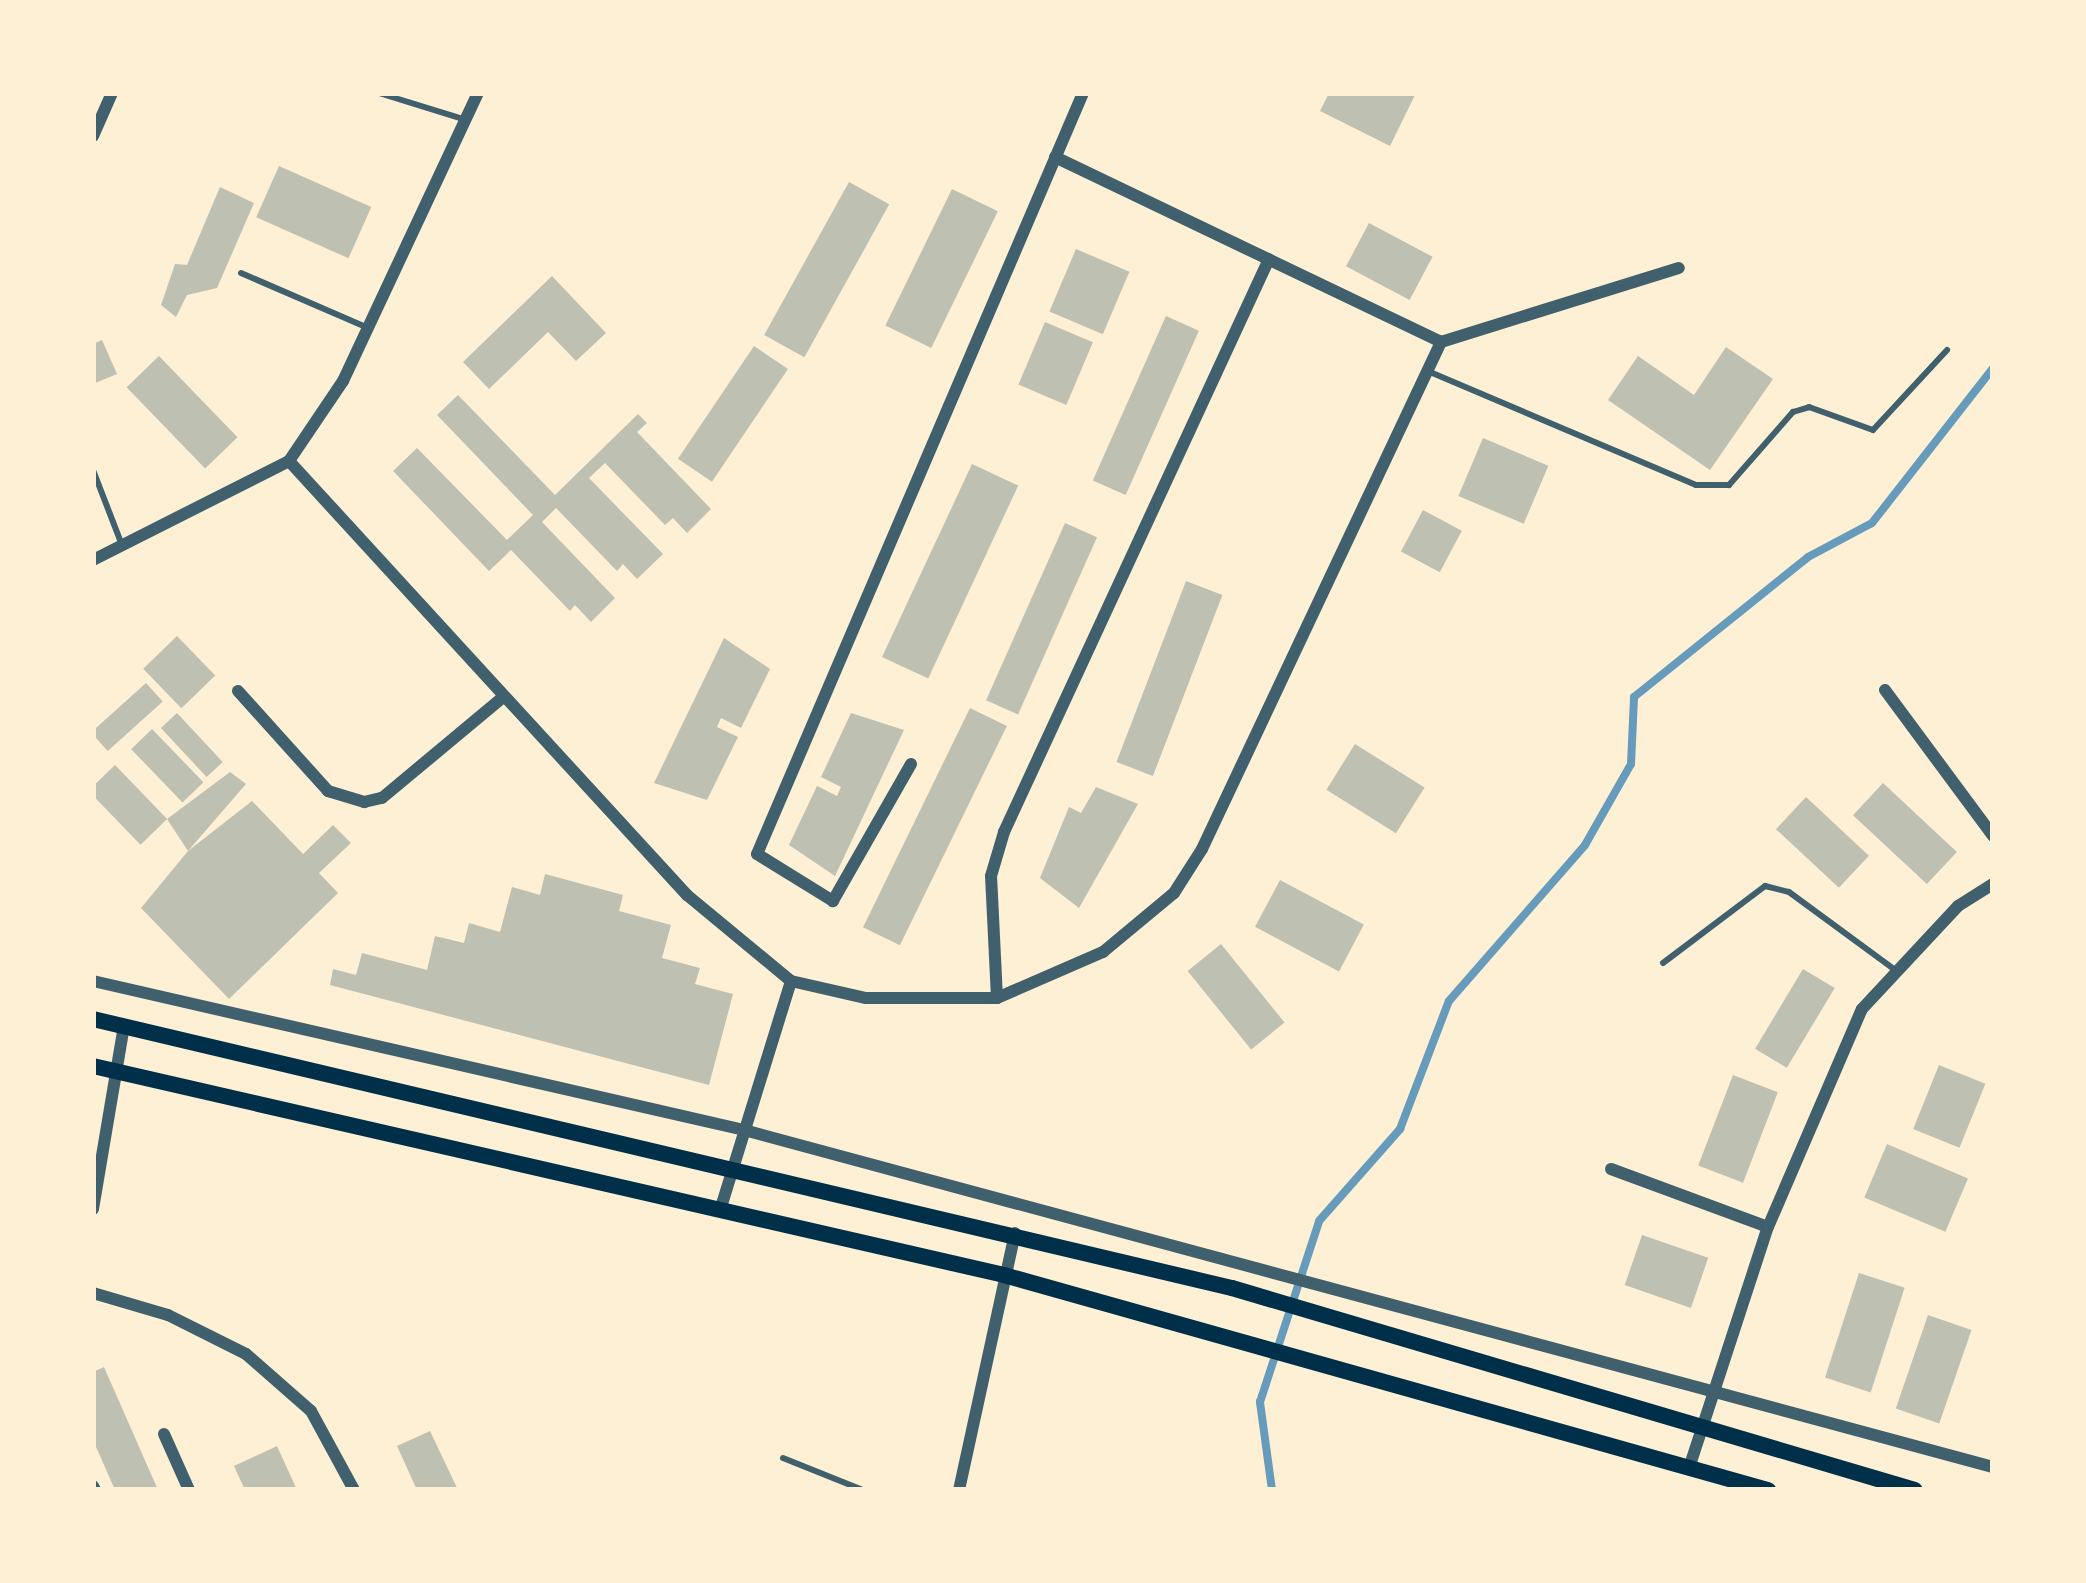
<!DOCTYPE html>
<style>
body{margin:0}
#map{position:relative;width:2086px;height:1583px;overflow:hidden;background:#fdf0d5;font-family:Ubuntu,sans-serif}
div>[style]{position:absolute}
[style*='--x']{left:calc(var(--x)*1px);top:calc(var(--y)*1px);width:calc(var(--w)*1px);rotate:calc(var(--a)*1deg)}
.stream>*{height:8px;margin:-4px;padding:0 4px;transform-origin:4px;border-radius:4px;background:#669bbc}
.building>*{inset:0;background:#bec0b2;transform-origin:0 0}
.service>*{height:6px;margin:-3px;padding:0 3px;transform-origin:3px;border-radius:3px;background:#3f606c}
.minor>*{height:12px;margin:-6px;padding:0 6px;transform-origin:6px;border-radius:6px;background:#3f606c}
.secondary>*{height:16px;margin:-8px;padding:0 8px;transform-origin:8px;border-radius:8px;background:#003049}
span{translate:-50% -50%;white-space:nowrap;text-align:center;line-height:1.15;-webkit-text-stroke:10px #fdf0d5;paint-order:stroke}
.frame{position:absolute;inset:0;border:96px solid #fdf0d5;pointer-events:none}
</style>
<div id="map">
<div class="stream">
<i style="--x:1272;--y:1490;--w:89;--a:-97.8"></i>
<i style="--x:1260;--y:1402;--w:190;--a:-71.9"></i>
<i style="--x:1319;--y:1221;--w:123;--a:-48.6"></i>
<i style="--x:1400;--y:1129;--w:137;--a:-69.1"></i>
<i style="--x:1449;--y:1001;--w:207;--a:-48.9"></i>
<i style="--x:1585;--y:845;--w:93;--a:-60.4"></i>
<i style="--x:1631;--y:764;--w:67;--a:-87.4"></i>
<i style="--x:1634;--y:697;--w:223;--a:-38.8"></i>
<i style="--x:1808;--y:557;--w:72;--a:-28"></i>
<i style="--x:1872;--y:523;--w:197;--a:-52"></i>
</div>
<div class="building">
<i style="clip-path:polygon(1329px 93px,1416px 93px,1390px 146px,1320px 111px)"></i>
<i style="left:279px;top:166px;width:101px;height:56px;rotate:24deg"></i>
<i style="left:849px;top:182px;width:46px;height:175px;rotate:29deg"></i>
<i style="clip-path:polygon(220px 187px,254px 203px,217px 288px,187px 295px,176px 317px,161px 305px,175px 264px,187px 265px)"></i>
<i style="left:952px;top:189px;width:51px;height:152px;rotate:26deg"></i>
<i style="left:1369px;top:223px;width:72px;height:49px;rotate:28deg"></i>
<i style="left:1076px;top:249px;width:58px;height:68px;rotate:23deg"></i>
<i style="clip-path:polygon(552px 276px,606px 333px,576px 361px,548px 332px,489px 389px,463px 362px)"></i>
<i style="left:1166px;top:316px;width:36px;height:180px;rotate:24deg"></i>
<i style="left:1045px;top:322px;width:52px;height:68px;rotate:23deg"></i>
<i style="clip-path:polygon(102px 340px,117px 374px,93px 384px,93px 344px)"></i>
<i style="left:754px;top:346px;width:41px;height:136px;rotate:34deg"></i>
<i style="clip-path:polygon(1726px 347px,1773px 379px,1710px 470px,1608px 400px,1638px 356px,1694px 395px)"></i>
<i style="left:159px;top:356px;width:113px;height:45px;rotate:46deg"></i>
<i style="clip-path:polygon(458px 395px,555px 495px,638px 414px,647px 423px,637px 432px,711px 509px,687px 533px,673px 518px,665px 525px,605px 463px,589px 478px,663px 554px,637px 579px,623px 564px,617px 571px,556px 508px,542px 522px,615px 598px,591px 622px,575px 605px,570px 611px,511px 550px,489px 571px,393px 471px,417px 448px,507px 540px,533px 515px,437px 415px)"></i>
<i style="left:1483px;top:438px;width:71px;height:63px;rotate:23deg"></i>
<i style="left:972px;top:464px;width:51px;height:213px;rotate:25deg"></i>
<i style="left:1423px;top:510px;width:44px;height:47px;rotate:28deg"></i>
<i style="left:1065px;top:523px;width:35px;height:194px;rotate:24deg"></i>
<i style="left:1186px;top:581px;width:39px;height:194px;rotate:21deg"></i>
<i style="left:177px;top:636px;width:55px;height:47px;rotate:46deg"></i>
<i style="clip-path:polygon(724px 638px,770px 669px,741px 728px,721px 718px,717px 727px,738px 737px,707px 800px,654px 783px)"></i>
<i style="left:146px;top:683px;width:25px;height:74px;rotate:48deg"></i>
<i style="left:970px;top:708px;width:41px;height:244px;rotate:26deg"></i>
<i style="left:177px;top:713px;width:67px;height:22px;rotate:47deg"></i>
<i style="clip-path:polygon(851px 713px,904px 730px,835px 876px,789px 845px,817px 786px,837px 796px,841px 787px,821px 777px)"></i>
<i style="left:152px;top:729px;width:74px;height:29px;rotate:46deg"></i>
<i style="left:1355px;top:744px;width:82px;height:54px;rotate:32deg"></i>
<i style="left:115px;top:765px;width:75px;height:37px;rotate:46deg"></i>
<i style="clip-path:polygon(230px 772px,246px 784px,188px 851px,167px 819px)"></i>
<i style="left:1883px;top:783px;width:101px;height:44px;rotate:43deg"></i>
<i style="clip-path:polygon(1096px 787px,1138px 804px,1079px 908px,1040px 878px,1069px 807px,1081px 813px)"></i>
<i style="left:1806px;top:797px;width:86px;height:44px;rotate:43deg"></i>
<i style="clip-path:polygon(252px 801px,303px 854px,333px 825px,351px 843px,319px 873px,338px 893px,229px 999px,141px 908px,188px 851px)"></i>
<i style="clip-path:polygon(545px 874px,623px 895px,619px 911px,671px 925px,662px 958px,700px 968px,695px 984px,733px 994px,709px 1085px,330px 985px,333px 969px,356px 975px,362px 953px,427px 970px,435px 936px,464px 943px,469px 923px,500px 932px,512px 887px,540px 895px)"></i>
<i style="left:1280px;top:880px;width:95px;height:53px;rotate:28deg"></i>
<i style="left:1221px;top:944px;width:101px;height:43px;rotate:51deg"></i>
<i style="left:1803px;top:969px;width:37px;height:93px;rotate:31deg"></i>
<i style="left:1939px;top:1065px;width:50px;height:69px;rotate:22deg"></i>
<i style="left:1733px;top:1075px;width:48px;height:97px;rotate:21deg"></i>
<i style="left:1887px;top:1144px;width:88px;height:58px;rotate:23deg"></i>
<i style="left:1642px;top:1235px;width:70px;height:53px;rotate:19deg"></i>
<i style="left:1859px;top:1273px;width:48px;height:110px;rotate:18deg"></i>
<i style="left:1928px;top:1315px;width:46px;height:99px;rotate:19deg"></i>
<i style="clip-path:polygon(104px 1367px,158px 1490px,115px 1490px,93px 1440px,93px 1372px)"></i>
<i style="clip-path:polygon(430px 1431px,458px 1490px,417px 1490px,397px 1446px)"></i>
<i style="clip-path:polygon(277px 1446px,297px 1490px,245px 1490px,234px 1466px)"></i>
</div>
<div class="service">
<i style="--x:379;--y:93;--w:91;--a:17.2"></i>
<i style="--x:241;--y:273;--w:138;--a:23.4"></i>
<i style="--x:1430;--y:372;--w:289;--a:23"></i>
<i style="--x:1696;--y:485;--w:33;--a:0"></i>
<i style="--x:1729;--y:485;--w:97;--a:-48.8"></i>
<i style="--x:1793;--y:412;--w:17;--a:-17"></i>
<i style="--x:1809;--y:407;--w:68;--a:19.8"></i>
<i style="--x:1873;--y:430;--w:109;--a:-47.2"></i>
<i style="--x:93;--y:470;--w:80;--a:68.9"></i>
<i style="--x:1663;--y:963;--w:128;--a:-37"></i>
<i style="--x:1765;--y:886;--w:25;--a:14"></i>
<i style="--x:1789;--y:892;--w:132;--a:36.3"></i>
<i style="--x:783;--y:1458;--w:86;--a:21.8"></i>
</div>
<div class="minor">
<i style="--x:93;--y:136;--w:47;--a:-66.2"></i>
<i style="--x:1055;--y:157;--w:428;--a:25.6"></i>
<i style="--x:1441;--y:342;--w:249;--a:-17.3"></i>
<i style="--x:289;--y:461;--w:589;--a:47.48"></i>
<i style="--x:687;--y:895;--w:135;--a:39.6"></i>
<i style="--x:791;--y:981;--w:77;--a:12.8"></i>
<i style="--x:866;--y:998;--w:131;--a:0"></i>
<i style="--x:997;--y:998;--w:116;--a:-23.5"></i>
<i style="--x:1103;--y:952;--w:92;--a:-39.7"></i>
<i style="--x:1174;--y:893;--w:52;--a:-57.5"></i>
<i style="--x:1202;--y:849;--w:561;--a:-64.76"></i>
<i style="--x:93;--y:560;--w:220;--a:-26.8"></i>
<i style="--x:289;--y:461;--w:97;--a:-56"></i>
<i style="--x:343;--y:381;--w:318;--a:-64.9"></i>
<i style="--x:1885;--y:690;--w:182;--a:53.5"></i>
<i style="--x:238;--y:691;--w:135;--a:48"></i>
<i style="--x:328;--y:791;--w:38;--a:17"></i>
<i style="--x:364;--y:802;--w:18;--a:-13"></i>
<i style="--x:382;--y:798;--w:156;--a:-39.8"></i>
<i style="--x:911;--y:764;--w:158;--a:119.7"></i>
<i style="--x:833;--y:901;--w:89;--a:-148.3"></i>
<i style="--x:757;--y:854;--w:828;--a:-66.81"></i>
<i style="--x:93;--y:981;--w:668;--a:12.89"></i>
<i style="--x:744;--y:1130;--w:1294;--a:15.1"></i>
<i style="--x:997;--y:998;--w:122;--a:-92.8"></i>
<i style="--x:991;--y:876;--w:46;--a:-73.5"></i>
<i style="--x:1004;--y:832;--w:631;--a:-65.18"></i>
<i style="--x:1611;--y:1169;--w:167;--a:20.3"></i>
<i style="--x:722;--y:1204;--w:233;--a:-72.8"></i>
<i style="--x:93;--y:1209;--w:186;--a:-80.4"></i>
<i style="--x:93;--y:1293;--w:78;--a:16.3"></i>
<i style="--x:168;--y:1315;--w:87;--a:26.6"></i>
<i style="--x:246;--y:1354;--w:86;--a:41.2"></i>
<i style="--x:311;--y:1411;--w:90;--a:61.4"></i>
<i style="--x:164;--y:1434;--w:61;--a:65.9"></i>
<i style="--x:1690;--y:1465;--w:250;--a:-71.9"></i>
<i style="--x:1768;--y:1227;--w:237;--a:-66.7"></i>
<i style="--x:1862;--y:1009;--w:141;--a:-47"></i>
<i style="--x:1958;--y:906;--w:41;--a:-32.2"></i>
<i style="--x:93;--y:1486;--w:4;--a:63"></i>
<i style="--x:959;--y:1490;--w:263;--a:-77.7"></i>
</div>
<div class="secondary">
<i style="--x:93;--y:1019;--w:1170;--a:13.29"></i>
<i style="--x:1232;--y:1288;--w:712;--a:16.48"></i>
<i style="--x:93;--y:1066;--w:935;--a:12.92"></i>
<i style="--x:1004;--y:1275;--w:794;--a:15.72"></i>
</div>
<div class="frame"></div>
</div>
